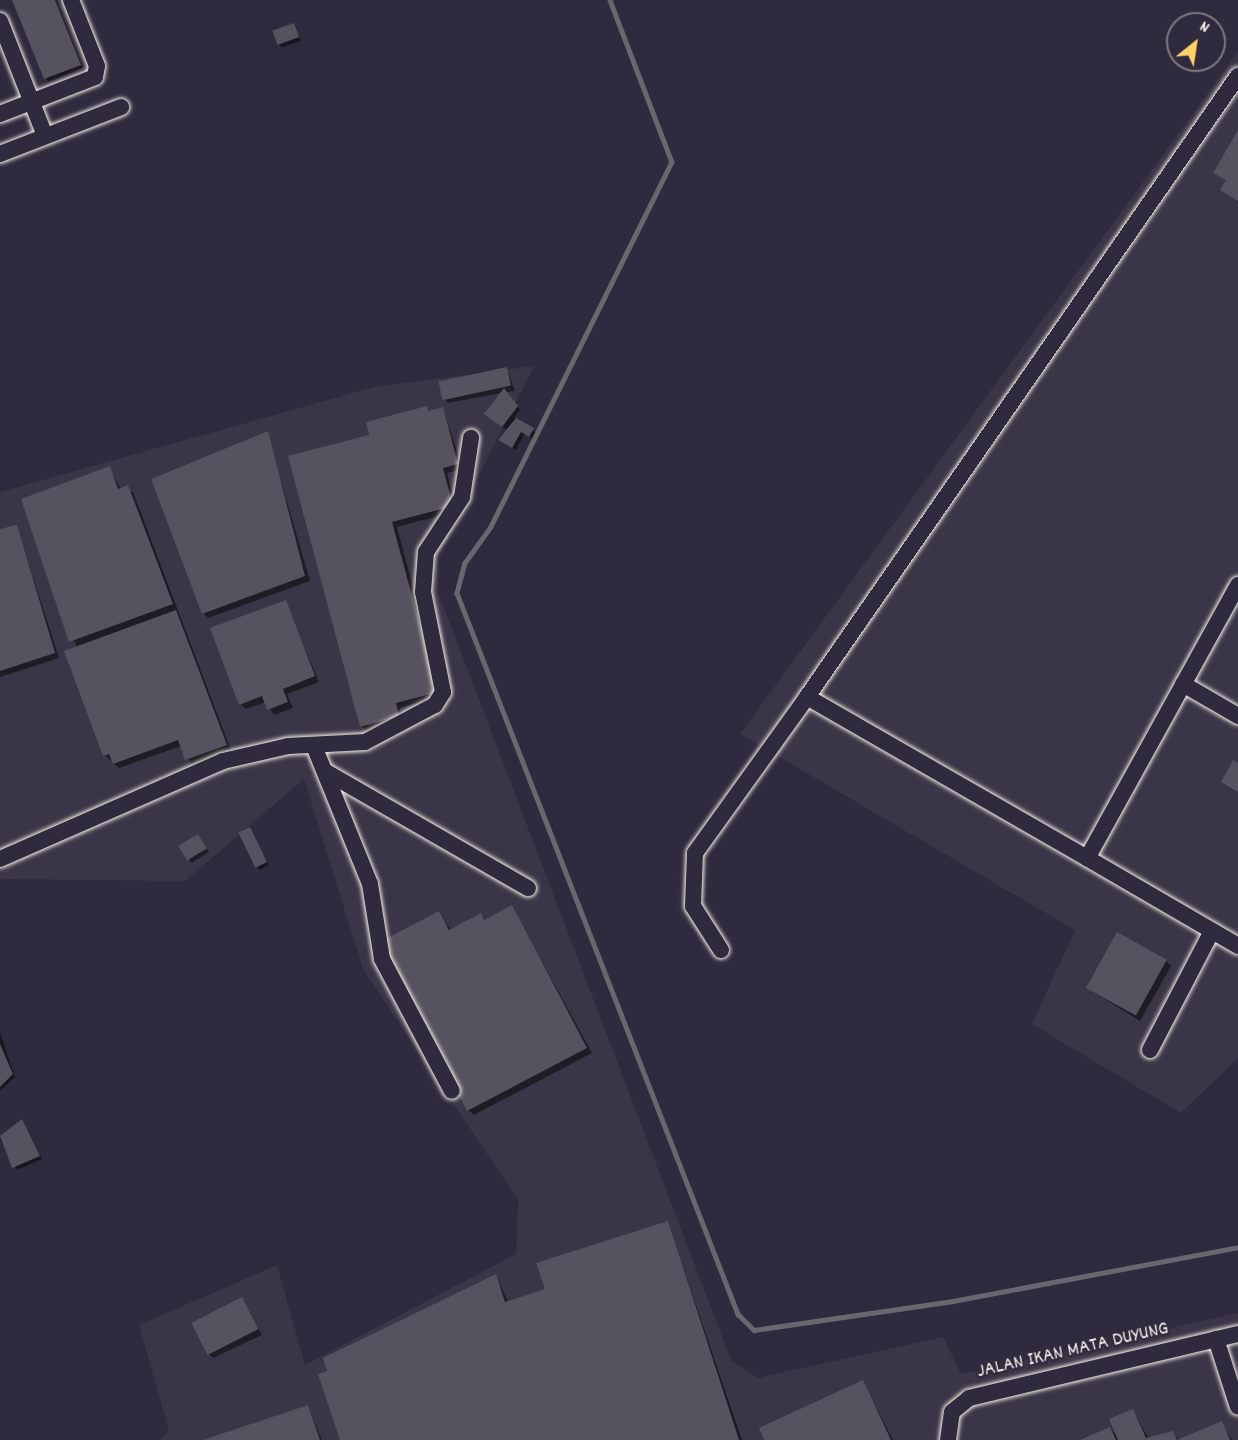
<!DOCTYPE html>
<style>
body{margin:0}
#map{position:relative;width:1238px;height:1440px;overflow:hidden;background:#2f2a3d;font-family:Dekko,sans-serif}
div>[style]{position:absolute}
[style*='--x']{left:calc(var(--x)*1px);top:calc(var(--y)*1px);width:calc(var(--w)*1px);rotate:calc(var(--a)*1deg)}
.built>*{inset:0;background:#3b3647}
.shadow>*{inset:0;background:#0007}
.stream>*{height:4.5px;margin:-2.25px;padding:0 2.25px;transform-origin:2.25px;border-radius:2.25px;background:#6a6670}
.building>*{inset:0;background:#56525f;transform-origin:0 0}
.roads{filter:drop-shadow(0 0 2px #f4f1e8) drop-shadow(0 0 2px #f4f1e8)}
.minor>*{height:16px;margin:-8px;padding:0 8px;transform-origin:8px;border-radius:8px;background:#2f2a3d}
span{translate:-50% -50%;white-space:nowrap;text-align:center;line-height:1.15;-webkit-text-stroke:5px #2f2a3d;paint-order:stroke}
.street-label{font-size:20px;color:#f4f1e8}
.north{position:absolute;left:1166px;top:12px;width:60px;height:60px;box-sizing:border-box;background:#2f2a3d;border:2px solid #7e7a81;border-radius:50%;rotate:30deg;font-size:16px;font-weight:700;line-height:24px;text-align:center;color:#f4f1e8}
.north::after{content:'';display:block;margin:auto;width:21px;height:27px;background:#ffd166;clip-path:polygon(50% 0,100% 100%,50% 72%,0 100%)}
</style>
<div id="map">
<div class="built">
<i style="clip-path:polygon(1238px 52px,1238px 1058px,1181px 1113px,1032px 1024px,1075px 930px,740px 734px)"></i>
<i style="clip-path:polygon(534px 366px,438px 556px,438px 592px,731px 1360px,758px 1378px,943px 1337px,961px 1374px,1238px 1313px,1238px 1440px,159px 1440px,169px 1431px,139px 1325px,277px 1265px,305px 1365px,516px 1254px,518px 1200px,363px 969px,304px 779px,185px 881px,0 879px,0 492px,374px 387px)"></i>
</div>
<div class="shadow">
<i style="clip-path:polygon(14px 0,56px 0,83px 68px,48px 82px)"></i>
<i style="clip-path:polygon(293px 24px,301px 41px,282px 47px,278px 44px)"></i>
<i style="clip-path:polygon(507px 369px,515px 391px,507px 392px,520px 410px,514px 418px,536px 433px,533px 439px,524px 434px,516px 450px,503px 443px,507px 430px,489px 417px,501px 393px,448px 403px,443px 397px)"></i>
<i style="clip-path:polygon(443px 409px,463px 469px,447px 473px,457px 511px,397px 527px,442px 697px,400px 708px,404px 721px,366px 731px,361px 726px,371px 436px)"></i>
<i style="clip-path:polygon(267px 433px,310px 581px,208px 618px,203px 613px)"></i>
<i style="clip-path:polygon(109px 468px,121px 489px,133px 492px,231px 750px,192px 765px,181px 746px,119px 768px,105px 755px,77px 648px,23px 500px)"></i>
<i style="clip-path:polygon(17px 527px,59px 658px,0 677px,0 531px)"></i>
<i style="clip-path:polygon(285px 602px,319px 682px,287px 694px,293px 708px,274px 715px,266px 702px,246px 709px,240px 704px)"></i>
<i style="clip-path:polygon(249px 829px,269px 865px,260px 870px,257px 867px)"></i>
<i style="clip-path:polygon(201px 839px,209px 852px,192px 863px,189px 860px)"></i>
<i style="clip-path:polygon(512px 907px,592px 1053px,474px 1115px,468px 1110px,439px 913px,451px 930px,480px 915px,486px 921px)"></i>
<i style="clip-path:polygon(1166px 961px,1171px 966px,1140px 1021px,1087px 988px)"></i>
<i style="clip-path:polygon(0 1032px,15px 1077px,0 1091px)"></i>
<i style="clip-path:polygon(22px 1121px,42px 1159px,17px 1170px,0 1138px)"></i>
<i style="clip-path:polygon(668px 1223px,742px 1440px,341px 1440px,329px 1372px,496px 1275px,508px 1302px,547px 1290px)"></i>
<i style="clip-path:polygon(242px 1299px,262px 1335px,213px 1358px,208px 1353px)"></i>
<i style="clip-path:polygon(863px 1382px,893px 1440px,766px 1440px)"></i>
<i style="clip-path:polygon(308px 1407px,322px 1440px,206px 1440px)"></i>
<i style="clip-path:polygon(1133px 1411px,1149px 1439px,1172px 1432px,1179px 1440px,1084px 1440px,1110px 1429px,1118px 1436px)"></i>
<i style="clip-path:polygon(1221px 1423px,1232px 1440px,1181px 1440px)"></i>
</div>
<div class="stream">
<i style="--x:610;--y:0;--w:173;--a:69.1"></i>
<i style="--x:672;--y:162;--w:407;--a:116.4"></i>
<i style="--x:491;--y:527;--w:44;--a:125.8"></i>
<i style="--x:465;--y:563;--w:31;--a:105"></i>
<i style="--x:457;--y:593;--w:774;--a:68.71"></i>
<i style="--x:738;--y:1314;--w:23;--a:45"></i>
<i style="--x:754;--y:1330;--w:201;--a:-8.3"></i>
<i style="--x:953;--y:1301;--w:290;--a:-10.7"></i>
</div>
<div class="building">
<i style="clip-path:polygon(12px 0,55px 0,81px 65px,44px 79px)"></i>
<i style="left:294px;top:23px;width:15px;height:23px;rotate:70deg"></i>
<i style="clip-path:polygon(1238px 130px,1238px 201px,1220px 190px,1226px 180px,1213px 173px)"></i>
<i style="left:507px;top:367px;width:19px;height:70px;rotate:78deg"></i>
<i style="clip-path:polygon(504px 388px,518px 406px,502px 427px,484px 414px)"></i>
<i style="clip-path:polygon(427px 406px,428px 411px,443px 407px,458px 464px,443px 468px,453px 506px,392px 522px,438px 692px,396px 703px,399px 716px,360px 727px,288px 456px,369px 435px,366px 422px)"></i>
<i style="clip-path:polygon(516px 418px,534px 428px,529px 437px,521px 432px,512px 448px,498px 440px)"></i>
<i style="clip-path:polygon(268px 431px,305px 576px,202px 614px,151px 479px)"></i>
<i style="clip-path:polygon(110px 466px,118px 489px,128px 485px,173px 604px,69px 642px,21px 499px)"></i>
<i style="clip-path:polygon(17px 525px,55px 653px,0 671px,0 529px)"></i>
<i style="clip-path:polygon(286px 600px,315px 676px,283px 689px,288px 702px,267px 710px,262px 696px,239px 705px,210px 628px)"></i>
<i style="clip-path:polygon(176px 610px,227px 745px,185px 760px,178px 740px,113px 764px,109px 754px,103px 756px,64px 651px)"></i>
<i style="clip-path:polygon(1233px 760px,1238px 763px,1238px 792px,1221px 782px)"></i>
<i style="left:250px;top:827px;width:39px;height:13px;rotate:64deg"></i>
<i style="left:198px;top:834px;width:17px;height:23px;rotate:59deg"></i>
<i style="clip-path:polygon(512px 905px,587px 1048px,467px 1111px,380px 942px,439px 911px,449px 930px,481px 913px,484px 920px)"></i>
<i style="left:1117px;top:932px;width:57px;height:64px;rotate:29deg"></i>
<i style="clip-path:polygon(0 1044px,13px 1074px,0 1087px)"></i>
<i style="clip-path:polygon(22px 1119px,40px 1156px,12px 1168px,0 1136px)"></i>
<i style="clip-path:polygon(668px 1221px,739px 1440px,340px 1440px,318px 1374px,327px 1371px,323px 1358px,496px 1274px,505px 1302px,545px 1289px,536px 1263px)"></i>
<i style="left:242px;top:1297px;width:36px;height:57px;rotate:63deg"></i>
<i style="clip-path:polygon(863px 1380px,891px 1440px,764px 1440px,759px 1428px)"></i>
<i style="clip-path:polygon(308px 1405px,320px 1440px,203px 1440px)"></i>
<i style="clip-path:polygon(1133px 1409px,1146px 1438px,1173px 1431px,1177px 1440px,1118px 1440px,1109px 1419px)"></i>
<i style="clip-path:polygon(1222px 1421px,1230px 1440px,1177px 1440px)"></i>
<i style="clip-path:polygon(1110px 1427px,1116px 1440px,1080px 1440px)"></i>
</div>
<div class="roads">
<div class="minor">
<i style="--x:0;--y:21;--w:123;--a:68.6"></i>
<i style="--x:0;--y:114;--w:102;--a:-21.3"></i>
<i style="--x:95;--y:77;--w:11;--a:-80"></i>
<i style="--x:97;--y:66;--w:71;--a:-111.5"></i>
<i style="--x:0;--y:154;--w:130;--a:-21.2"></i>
<i style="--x:1238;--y:585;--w:312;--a:118.9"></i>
<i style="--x:1087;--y:858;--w:175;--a:30.2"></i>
<i style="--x:1183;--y:684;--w:64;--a:30.2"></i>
<i style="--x:314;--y:746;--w:149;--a:67.9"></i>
<i style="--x:370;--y:884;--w:76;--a:80.9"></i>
<i style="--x:382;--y:959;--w:149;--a:62.1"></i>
<i style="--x:326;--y:772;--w:233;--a:29.9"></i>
<i style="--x:1087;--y:858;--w:323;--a:-150.1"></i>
<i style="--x:807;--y:697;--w:756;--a:-55.24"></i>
<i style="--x:0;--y:859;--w:244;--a:-23.7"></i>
<i style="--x:223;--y:761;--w:67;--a:-13"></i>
<i style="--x:288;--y:746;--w:77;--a:-3"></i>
<i style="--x:365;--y:742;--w:79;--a:-27.9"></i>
<i style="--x:435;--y:705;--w:15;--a:-58"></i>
<i style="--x:443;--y:692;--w:102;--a:-101.3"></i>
<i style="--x:423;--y:592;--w:40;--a:-85.7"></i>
<i style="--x:426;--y:552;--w:66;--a:-56.8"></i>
<i style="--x:462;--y:497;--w:60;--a:-81.3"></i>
<i style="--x:721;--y:950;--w:52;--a:-122.5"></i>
<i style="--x:693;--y:906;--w:53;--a:-87.8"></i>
<i style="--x:695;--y:853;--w:192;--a:-54.3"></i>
<i style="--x:1150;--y:1050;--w:134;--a:-62.5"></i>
<i style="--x:1216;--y:1339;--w:71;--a:72.1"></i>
<i style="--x:948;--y:1440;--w:28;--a:-82"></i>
<i style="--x:952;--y:1412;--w:22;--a:-39"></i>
<i style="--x:969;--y:1398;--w:277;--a:-13.4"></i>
</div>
</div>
<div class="street-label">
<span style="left:1073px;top:1351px;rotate:-13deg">JALAN IKAN MATA DUYUNG</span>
</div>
<div class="north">N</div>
</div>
